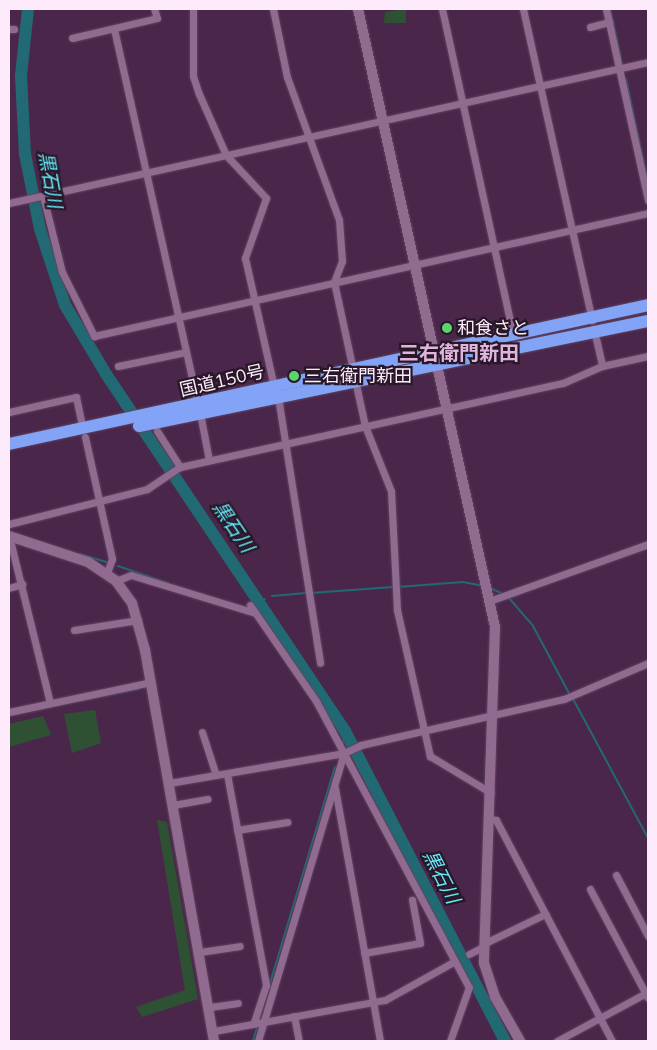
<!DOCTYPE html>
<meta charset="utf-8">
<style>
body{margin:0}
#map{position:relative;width:657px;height:1050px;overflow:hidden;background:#4a274a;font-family:Mulish,"Noto Sans JP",sans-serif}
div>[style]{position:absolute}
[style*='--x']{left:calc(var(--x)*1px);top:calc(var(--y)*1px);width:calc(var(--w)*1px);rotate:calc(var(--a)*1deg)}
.green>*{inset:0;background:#2f5133}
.stream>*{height:2px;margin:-1px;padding:0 1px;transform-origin:1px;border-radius:1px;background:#226a73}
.river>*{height:12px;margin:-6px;padding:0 6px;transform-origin:6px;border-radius:6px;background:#226a73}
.roads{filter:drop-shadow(0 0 1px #604361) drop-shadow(0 0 1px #604361)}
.street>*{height:7px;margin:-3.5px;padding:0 3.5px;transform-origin:3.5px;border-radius:3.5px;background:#916a90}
.secondary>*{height:10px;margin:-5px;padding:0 5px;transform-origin:5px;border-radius:5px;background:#916a90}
.highway>*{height:12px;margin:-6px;padding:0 6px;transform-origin:6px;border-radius:6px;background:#82a3f6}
.dots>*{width:14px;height:14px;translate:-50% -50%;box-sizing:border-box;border:2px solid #271727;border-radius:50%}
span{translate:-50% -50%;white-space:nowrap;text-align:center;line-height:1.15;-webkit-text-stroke:4.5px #271727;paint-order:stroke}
.poi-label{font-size:18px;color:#fdebfc}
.left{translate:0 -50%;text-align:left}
.street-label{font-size:18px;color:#fdebfc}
.water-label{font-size:19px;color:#64eafb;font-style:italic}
.quarter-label{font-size:20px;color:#dfb5de;font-weight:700}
.frame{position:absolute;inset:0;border:10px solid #fdebfc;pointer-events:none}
</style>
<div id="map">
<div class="green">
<i style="clip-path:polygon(406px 9px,406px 23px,384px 23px,385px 12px)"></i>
<i style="clip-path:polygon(95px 710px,101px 743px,72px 753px,64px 714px)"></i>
<i style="clip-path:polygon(43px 716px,51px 735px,9px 747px,9px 724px)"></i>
<i style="clip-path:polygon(157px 820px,167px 822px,198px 999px,142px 1017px,136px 1007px,185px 990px)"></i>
</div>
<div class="stream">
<i style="--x:610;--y:9;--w:51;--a:77.6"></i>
<i style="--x:626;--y:79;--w:106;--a:78.1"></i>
<i style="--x:80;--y:554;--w:30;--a:17"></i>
<i style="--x:118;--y:566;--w:53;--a:18.8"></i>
<i style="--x:398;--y:587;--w:65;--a:-4.4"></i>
<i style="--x:463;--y:582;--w:20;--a:11"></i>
<i style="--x:490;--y:588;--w:12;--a:24"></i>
<i style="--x:311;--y:593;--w:82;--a:-4.2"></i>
<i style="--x:272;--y:596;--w:34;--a:-5"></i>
<i style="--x:508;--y:597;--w:38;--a:49"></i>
<i style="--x:533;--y:626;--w:76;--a:61.8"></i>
<i style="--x:252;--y:605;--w:14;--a:-25"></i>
<i style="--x:572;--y:697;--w:160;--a:61.7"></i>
<i style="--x:78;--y:701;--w:62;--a:-11.1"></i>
<i style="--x:343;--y:744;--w:13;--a:-81"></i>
<i style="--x:259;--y:1020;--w:264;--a:-73.3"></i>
<i style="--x:253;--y:1041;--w:18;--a:-74"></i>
</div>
<div class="river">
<i style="--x:28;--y:9;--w:67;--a:96"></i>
<i style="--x:21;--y:76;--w:78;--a:87.1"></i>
<i style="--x:25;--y:154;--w:76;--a:78.7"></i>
<i style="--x:40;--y:229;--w:80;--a:71.8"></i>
<i style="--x:65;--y:305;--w:80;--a:59.3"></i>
<i style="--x:106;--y:374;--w:430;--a:56.2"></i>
<i style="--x:345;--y:731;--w:349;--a:62.7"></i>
</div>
<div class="roads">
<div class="street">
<i style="--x:193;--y:9;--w:67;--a:90"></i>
<i style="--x:193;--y:76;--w:19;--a:72"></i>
<i style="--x:199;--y:94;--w:67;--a:66.1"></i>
<i style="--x:226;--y:155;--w:59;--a:47.1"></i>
<i style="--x:266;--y:198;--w:64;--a:109.3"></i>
<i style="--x:245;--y:258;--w:132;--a:77.3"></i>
<i style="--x:273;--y:9;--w:69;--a:78.4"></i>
<i style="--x:287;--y:77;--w:152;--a:70"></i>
<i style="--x:339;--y:220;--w:41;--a:85.8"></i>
<i style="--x:342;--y:261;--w:22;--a:111"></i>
<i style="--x:334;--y:282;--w:90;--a:77.8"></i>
<i style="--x:442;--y:9;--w:334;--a:77.7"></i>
<i style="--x:523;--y:9;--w:319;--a:77.5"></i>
<i style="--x:606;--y:9;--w:196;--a:77.6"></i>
<i style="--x:590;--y:27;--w:20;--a:-15"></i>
<i style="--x:9;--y:29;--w:5;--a:0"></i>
<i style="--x:114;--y:29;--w:384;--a:77.4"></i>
<i style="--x:72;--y:38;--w:87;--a:-13.2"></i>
<i style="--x:157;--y:18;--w:9;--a:-108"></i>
<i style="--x:43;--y:196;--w:78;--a:76"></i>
<i style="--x:62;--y:272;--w:72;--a:63.4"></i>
<i style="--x:94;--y:336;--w:567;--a:-12.52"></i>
<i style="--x:9;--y:203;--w:654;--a:-12.44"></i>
<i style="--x:594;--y:330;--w:37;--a:77"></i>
<i style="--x:118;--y:366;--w:69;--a:-11.6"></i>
<i style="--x:355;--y:380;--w:47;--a:77.7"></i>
<i style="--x:365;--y:426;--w:70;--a:68.2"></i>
<i style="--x:391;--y:491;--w:119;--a:87.1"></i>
<i style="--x:397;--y:610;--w:150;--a:77.3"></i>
<i style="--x:430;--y:756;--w:71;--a:31.2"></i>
<i style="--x:278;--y:397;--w:269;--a:81"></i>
<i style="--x:9;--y:412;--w:69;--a:-12.6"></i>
<i style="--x:76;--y:397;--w:33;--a:78"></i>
<i style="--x:200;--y:413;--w:48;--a:79.2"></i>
<i style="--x:157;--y:431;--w:43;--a:57.4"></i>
<i style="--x:85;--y:437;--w:125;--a:77.5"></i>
<i style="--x:112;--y:559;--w:15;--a:110"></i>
<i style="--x:9;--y:524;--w:142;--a:-14.2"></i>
<i style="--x:147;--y:489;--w:40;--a:-34"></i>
<i style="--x:180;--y:467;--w:392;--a:-12.4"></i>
<i style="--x:563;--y:383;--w:43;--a:-23.6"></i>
<i style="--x:602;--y:366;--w:47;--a:-12.3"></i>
<i style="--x:9;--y:536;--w:172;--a:76.2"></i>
<i style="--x:116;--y:581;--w:16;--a:-22"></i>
<i style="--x:131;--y:575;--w:130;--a:17"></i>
<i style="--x:9;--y:588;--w:14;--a:-17"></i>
<i style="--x:489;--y:601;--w:169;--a:-19.7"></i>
<i style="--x:250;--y:605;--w:116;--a:55.5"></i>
<i style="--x:316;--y:701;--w:324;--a:61.9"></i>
<i style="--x:469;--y:987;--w:57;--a:109.4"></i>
<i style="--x:74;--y:630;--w:65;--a:-8.9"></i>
<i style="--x:9;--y:712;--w:145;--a:-11.9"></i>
<i style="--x:202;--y:732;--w:45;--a:72"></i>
<i style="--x:227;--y:774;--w:215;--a:79.5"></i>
<i style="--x:266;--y:985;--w:40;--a:108"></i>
<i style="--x:169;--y:783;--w:178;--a:-9.7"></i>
<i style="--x:344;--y:753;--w:19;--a:-25"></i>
<i style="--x:361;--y:745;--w:208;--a:-12.8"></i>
<i style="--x:564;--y:699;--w:91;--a:-23.2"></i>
<i style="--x:335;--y:788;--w:257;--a:79.9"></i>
<i style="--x:173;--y:805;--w:35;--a:-10"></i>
<i style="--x:490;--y:819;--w:6;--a:9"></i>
<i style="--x:496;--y:820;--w:250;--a:62.3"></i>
<i style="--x:237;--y:830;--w:51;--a:-9.1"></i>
<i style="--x:616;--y:875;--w:69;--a:62.3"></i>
<i style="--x:590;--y:889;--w:123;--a:62"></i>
<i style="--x:485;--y:943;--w:67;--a:-25.8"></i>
<i style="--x:200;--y:952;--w:40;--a:-8.5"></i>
<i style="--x:364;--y:953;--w:57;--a:-10.1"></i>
<i style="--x:420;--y:943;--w:44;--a:-100.5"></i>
<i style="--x:469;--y:954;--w:18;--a:-27"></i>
<i style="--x:210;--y:1007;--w:28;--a:-8"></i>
<i style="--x:294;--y:1016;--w:25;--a:79"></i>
<i style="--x:214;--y:1031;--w:174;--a:-10.3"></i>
<i style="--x:385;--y:1000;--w:80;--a:-29.1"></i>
<i style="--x:258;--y:1041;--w:301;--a:-73.4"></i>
<i style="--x:557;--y:1041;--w:103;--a:-28.3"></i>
</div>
<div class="secondary">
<i style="--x:358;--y:9;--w:633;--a:77.5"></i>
<i style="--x:495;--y:627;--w:336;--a:91.9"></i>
<i style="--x:484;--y:963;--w:36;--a:72"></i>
<i style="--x:495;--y:997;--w:51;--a:60.4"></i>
<i style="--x:9;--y:536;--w:83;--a:18.2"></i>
<i style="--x:88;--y:562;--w:34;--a:34"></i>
<i style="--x:116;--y:581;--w:27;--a:54"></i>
<i style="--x:132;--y:603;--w:49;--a:74.5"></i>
<i style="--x:145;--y:650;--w:397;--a:80"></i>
</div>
<div class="highway">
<i style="--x:139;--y:426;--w:520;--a:-11.66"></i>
<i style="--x:9;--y:444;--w:654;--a:-12.27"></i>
</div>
</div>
<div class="dots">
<i style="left:447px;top:328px;background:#5ad56e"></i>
<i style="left:294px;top:376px;background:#5ad56e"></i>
</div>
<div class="poi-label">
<span class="left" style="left:457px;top:328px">和食さと</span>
<span class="left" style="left:304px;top:376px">三右衛門新田</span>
</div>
<div class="street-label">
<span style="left:222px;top:381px;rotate:-13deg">国道150号</span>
</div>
<div class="water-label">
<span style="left:50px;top:180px;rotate:80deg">黒石川</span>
<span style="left:233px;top:527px;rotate:56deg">黒石川</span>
<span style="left:441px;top:877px;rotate:63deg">黒石川</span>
</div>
<div class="quarter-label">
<span style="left:459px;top:352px">三右衛門新田</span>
</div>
<div class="frame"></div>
</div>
